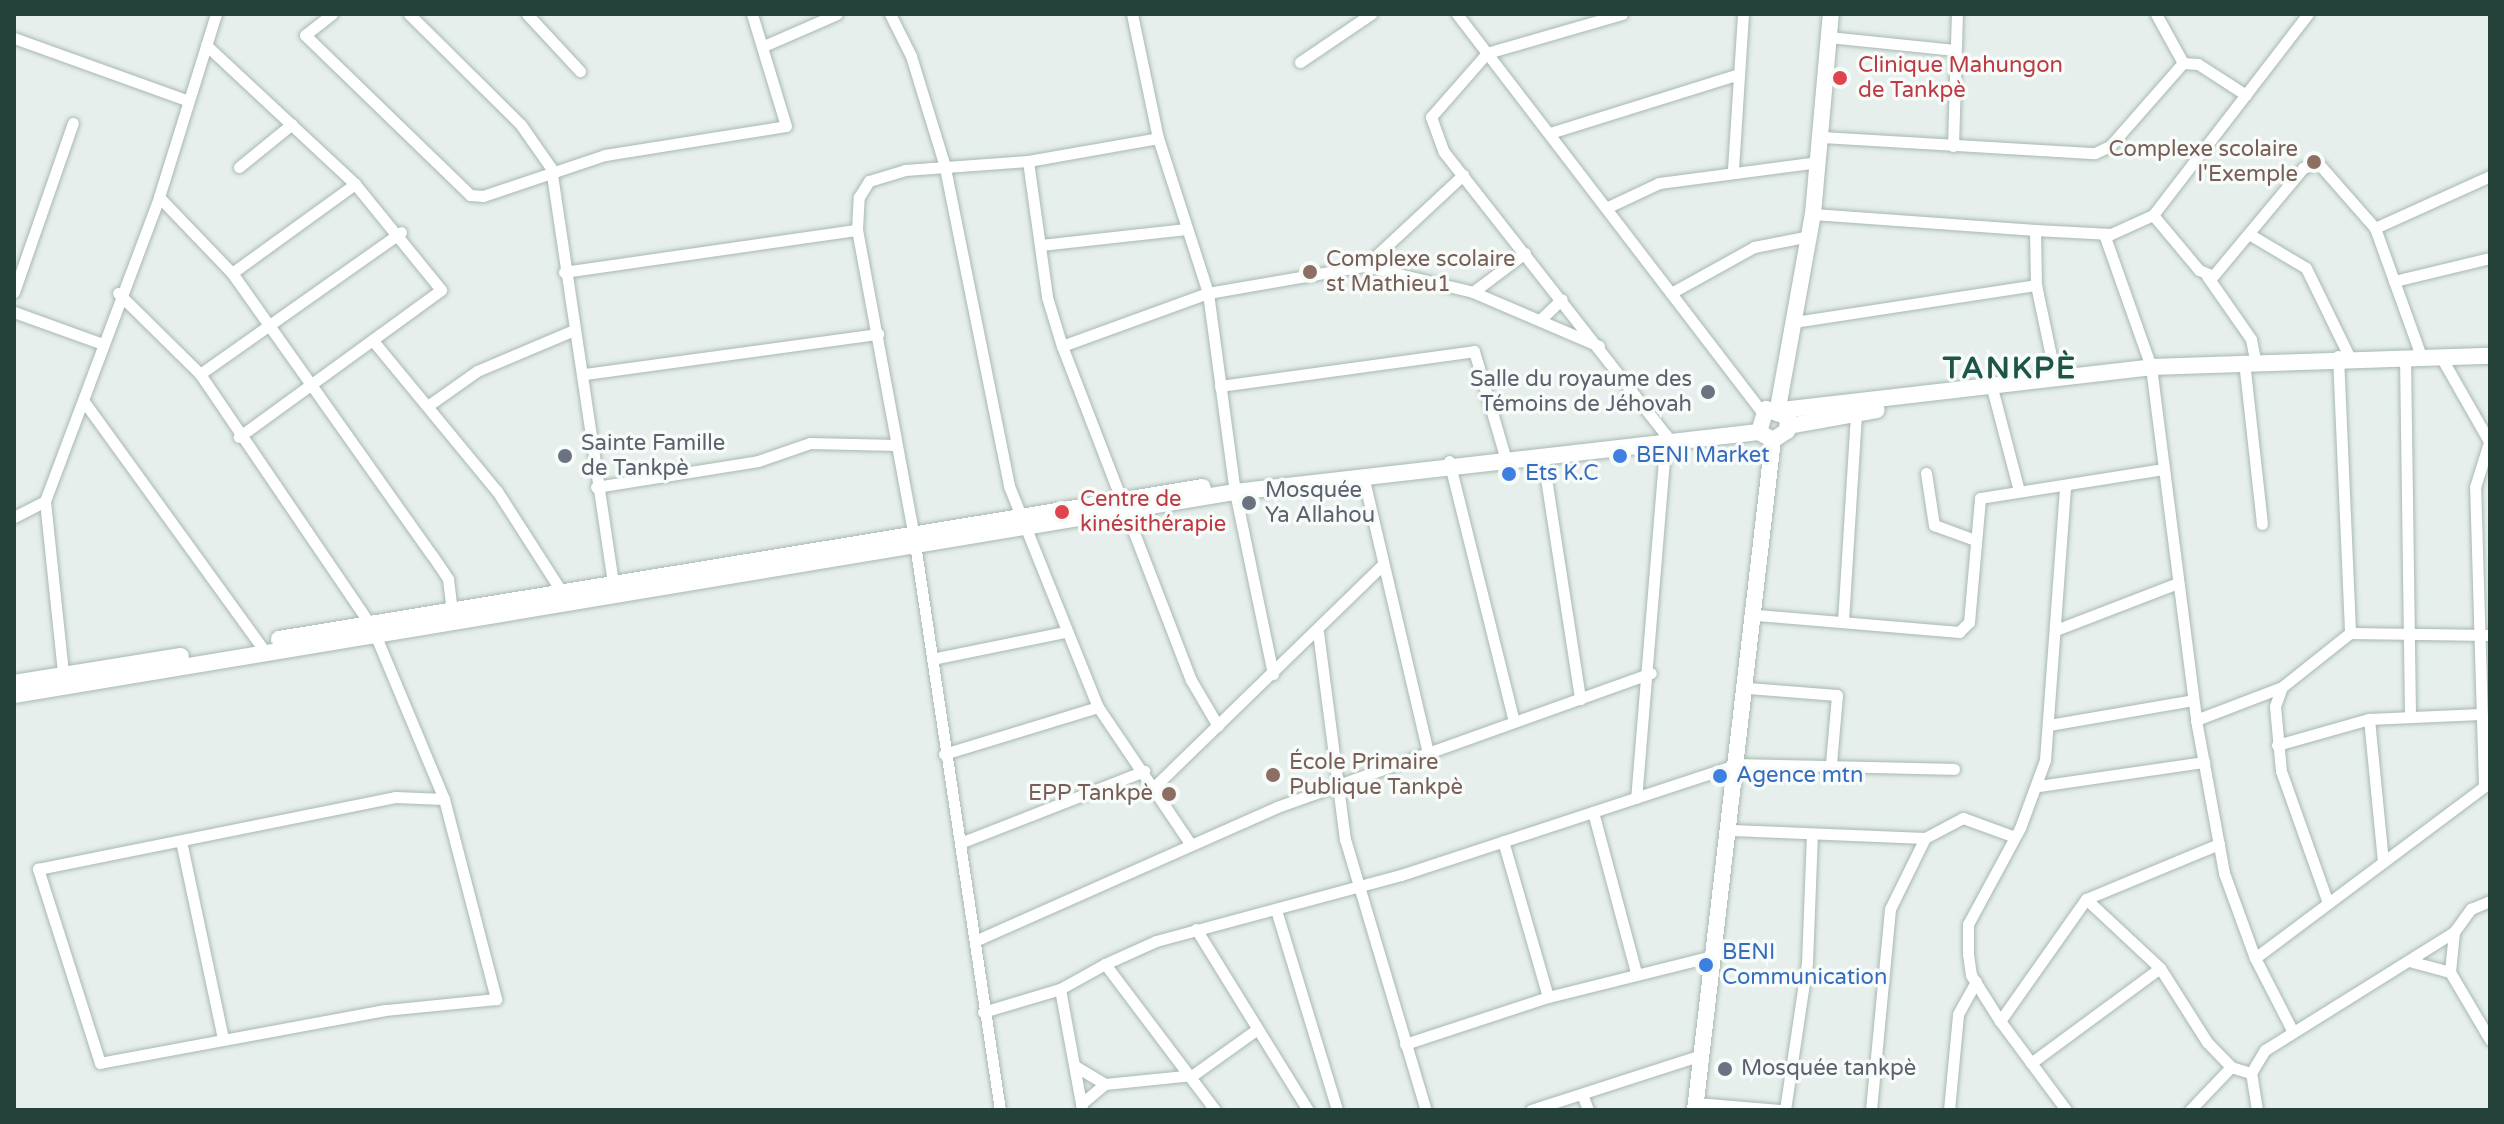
<!DOCTYPE html>
<meta charset="utf-8">
<style>
body{margin:0}
#map{position:relative;width:2504px;height:1124px;overflow:hidden;background:#e6efeb;font-family:"Varela Round",sans-serif}
div>[style]{position:absolute}
[style*='--x']{left:calc(var(--x)*1px);top:calc(var(--y)*1px);width:calc(var(--w)*1px);rotate:calc(var(--a)*1deg)}
.roads{filter:drop-shadow(0 0 2px #a8b8b2) drop-shadow(0 0 2px #a8b8b2)}
.street>*{height:11px;margin:-5.5px;padding:0 5.5px;transform-origin:5.5px;border-radius:5.5px;background:#fff}
.secondary>*{height:16px;margin:-8px;padding:0 8px;transform-origin:8px;border-radius:8px;background:#fff}
.dots>*{width:22px;height:22px;translate:-50% -50%;box-sizing:border-box;border:4px solid #f7fbf9;border-radius:50%}
span{translate:-50% -50%;white-space:nowrap;text-align:center;line-height:1.15;-webkit-text-stroke:7px #f7fbf9;paint-order:stroke}
.health-label{font-size:22px;color:#be3a42}
.left{translate:0 -50%;text-align:left}
.education-label{font-size:22px;color:#785e54}
.right{translate:-100% -50%;text-align:right}
.worship-label{font-size:22px;color:#5b616d}
.shop-label{font-size:22px;color:#366cbe}
.district-label{font-size:30px;color:#1f5548;font-weight:700;letter-spacing:2px}
.frame{position:absolute;inset:0;border:16px solid #24423a;pointer-events:none}
</style>
<div id="map">
<div class="roads">
<div class="street">
<i style="--x:332;--y:14;--w:34;--a:142"></i>
<i style="--x:305;--y:35;--w:230;--a:44.1"></i>
<i style="--x:470;--y:195;--w:13;--a:4"></i>
<i style="--x:483;--y:196;--w:129;--a:-18.6"></i>
<i style="--x:605;--y:155;--w:183;--a:-9.1"></i>
<i style="--x:786;--y:126;--w:117;--a:-106.9"></i>
<i style="--x:409;--y:14;--w:158;--a:44.7"></i>
<i style="--x:521;--y:125;--w:52;--a:55.1"></i>
<i style="--x:551;--y:168;--w:425;--a:81.5"></i>
<i style="--x:527;--y:14;--w:78;--a:47.1"></i>
<i style="--x:890;--y:14;--w:47;--a:63.4"></i>
<i style="--x:911;--y:56;--w:112;--a:72.9"></i>
<i style="--x:944;--y:163;--w:329;--a:78.6"></i>
<i style="--x:1009;--y:486;--w:238;--a:68.1"></i>
<i style="--x:1098;--y:707;--w:166;--a:56"></i>
<i style="--x:1132;--y:14;--w:127;--a:78.2"></i>
<i style="--x:1158;--y:138;--w:163;--a:72.1"></i>
<i style="--x:1208;--y:293;--w:201;--a:82.3"></i>
<i style="--x:1235;--y:492;--w:186;--a:78.2"></i>
<i style="--x:1457;--y:14;--w:501;--a:52.54"></i>
<i style="--x:1622;--y:14;--w:141;--a:163.9"></i>
<i style="--x:1487;--y:53;--w:85;--a:131.2"></i>
<i style="--x:1431;--y:117;--w:37;--a:70"></i>
<i style="--x:1444;--y:152;--w:360;--a:51.9"></i>
<i style="--x:1666;--y:435;--w:364;--a:94.7"></i>
<i style="--x:2156;--y:14;--w:56;--a:61.1"></i>
<i style="--x:2183;--y:63;--w:15;--a:4"></i>
<i style="--x:2198;--y:64;--w:57;--a:32.9"></i>
<i style="--x:1829;--y:37;--w:126;--a:5.9"></i>
<i style="--x:14;--y:38;--w:183;--a:19.8"></i>
<i style="--x:206;--y:45;--w:204;--a:43"></i>
<i style="--x:355;--y:184;--w:136;--a:50.9"></i>
<i style="--x:441;--y:290;--w:250;--a:144"></i>
<i style="--x:766;--y:45;--w:77;--a:-23.6"></i>
<i style="--x:1300;--y:62;--w:86;--a:-34.1"></i>
<i style="--x:1550;--y:133;--w:198;--a:-17.3"></i>
<i style="--x:1822;--y:137;--w:273;--a:3.4"></i>
<i style="--x:2095;--y:153;--w:17;--a:-25"></i>
<i style="--x:2110;--y:146;--w:111;--a:-48.7"></i>
<i style="--x:1953;--y:146;--w:132;--a:-88.3"></i>
<i style="--x:1028;--y:161;--w:137;--a:82"></i>
<i style="--x:1047;--y:297;--w:51;--a:73"></i>
<i style="--x:1062;--y:346;--w:358;--a:68.9"></i>
<i style="--x:1191;--y:680;--w:53;--a:59.6"></i>
<i style="--x:239;--y:167;--w:68;--a:-39.1"></i>
<i style="--x:1733;--y:169;--w:155;--a:-86.3"></i>
<i style="--x:159;--y:197;--w:105;--a:46.2"></i>
<i style="--x:232;--y:273;--w:346;--a:54.7"></i>
<i style="--x:432;--y:555;--w:29;--a:56"></i>
<i style="--x:448;--y:579;--w:38;--a:83"></i>
<i style="--x:1608;--y:207;--w:56;--a:-25.2"></i>
<i style="--x:1659;--y:183;--w:161;--a:-7.5"></i>
<i style="--x:1813;--y:214;--w:223;--a:4.1"></i>
<i style="--x:2035;--y:230;--w:55;--a:89"></i>
<i style="--x:2036;--y:285;--w:97;--a:78.1"></i>
<i style="--x:2153;--y:215;--w:72;--a:50.1"></i>
<i style="--x:2199;--y:270;--w:15;--a:23"></i>
<i style="--x:2213;--y:276;--w:141;--a:-50.2"></i>
<i style="--x:2303;--y:168;--w:16;--a:-18"></i>
<i style="--x:2318;--y:163;--w:86;--a:48.8"></i>
<i style="--x:2035;--y:230;--w:76;--a:3"></i>
<i style="--x:2111;--y:234;--w:46;--a:-24.3"></i>
<i style="--x:2153;--y:215;--w:254;--a:-52.4"></i>
<i style="--x:2104;--y:234;--w:141;--a:70.5"></i>
<i style="--x:2151;--y:367;--w:356;--a:82.7"></i>
<i style="--x:2196;--y:720;--w:156;--a:79.6"></i>
<i style="--x:2224;--y:873;--w:90;--a:70"></i>
<i style="--x:2255;--y:958;--w:83;--a:62.8"></i>
<i style="--x:2249;--y:234;--w:66;--a:30.8"></i>
<i style="--x:2306;--y:268;--w:98;--a:64"></i>
<i style="--x:1041;--y:245;--w:146;--a:-6.3"></i>
<i style="--x:1365;--y:266;--w:134;--a:-42.9"></i>
<i style="--x:564;--y:272;--w:296;--a:-8.2"></i>
<i style="--x:232;--y:273;--w:152;--a:-35.9"></i>
<i style="--x:2207;--y:276;--w:77;--a:55.1"></i>
<i style="--x:2251;--y:339;--w:21;--a:79"></i>
<i style="--x:2394;--y:281;--w:56;--a:-109.7"></i>
<i style="--x:2375;--y:228;--w:126;--a:-24.3"></i>
<i style="--x:14;--y:292;--w:179;--a:-70.8"></i>
<i style="--x:1473;--y:292;--w:65;--a:-36.9"></i>
<i style="--x:118;--y:293;--w:115;--a:44.6"></i>
<i style="--x:200;--y:374;--w:306;--a:55.8"></i>
<i style="--x:372;--y:627;--w:186;--a:67.3"></i>
<i style="--x:444;--y:799;--w:207;--a:75.4"></i>
<i style="--x:496;--y:999;--w:112;--a:174.3"></i>
<i style="--x:385;--y:1010;--w:290;--a:169.5"></i>
<i style="--x:100;--y:1063;--w:204;--a:-107.7"></i>
<i style="--x:38;--y:869;--w:364;--a:-11.4"></i>
<i style="--x:395;--y:797;--w:49;--a:2.3"></i>
<i style="--x:1671;--y:293;--w:95;--a:-29"></i>
<i style="--x:1754;--y:247;--w:56;--a:-11.3"></i>
<i style="--x:14;--y:312;--w:91;--a:19.8"></i>
<i style="--x:1540;--y:320;--w:30;--a:-44"></i>
<i style="--x:1794;--y:322;--w:245;--a:-8.7"></i>
<i style="--x:374;--y:342;--w:193;--a:50.5"></i>
<i style="--x:497;--y:491;--w:126;--a:57.3"></i>
<i style="--x:1062;--y:346;--w:155;--a:-20"></i>
<i style="--x:1208;--y:293;--w:159;--a:-9.8"></i>
<i style="--x:1365;--y:266;--w:111;--a:13.5"></i>
<i style="--x:1473;--y:292;--w:137;--a:23.2"></i>
<i style="--x:2338;--y:356;--w:277;--a:87.5"></i>
<i style="--x:2405;--y:356;--w:360;--a:89.2"></i>
<i style="--x:2421;--y:356;--w:80;--a:-109.8"></i>
<i style="--x:2394;--y:281;--w:99;--a:-13.5"></i>
<i style="--x:2441;--y:357;--w:99;--a:60.3"></i>
<i style="--x:2244;--y:361;--w:164;--a:83.7"></i>
<i style="--x:200;--y:374;--w:246;--a:-35.2"></i>
<i style="--x:585;--y:374;--w:296;--a:-7.8"></i>
<i style="--x:1220;--y:386;--w:256;--a:-7.8"></i>
<i style="--x:1474;--y:351;--w:106;--a:73.6"></i>
<i style="--x:1992;--y:388;--w:106;--a:75.3"></i>
<i style="--x:85;--y:403;--w:307;--a:54.1"></i>
<i style="--x:429;--y:405;--w:59;--a:-35.3"></i>
<i style="--x:477;--y:371;--w:105;--a:-22.9"></i>
<i style="--x:1543;--y:459;--w:243;--a:81.2"></i>
<i style="--x:1449;--y:461;--w:269;--a:76"></i>
<i style="--x:1926;--y:473;--w:53;--a:81.3"></i>
<i style="--x:1934;--y:525;--w:44;--a:20.1"></i>
<i style="--x:1364;--y:480;--w:279;--a:76.8"></i>
<i style="--x:596;--y:487;--w:164;--a:-9.1"></i>
<i style="--x:758;--y:461;--w:55;--a:-19.1"></i>
<i style="--x:810;--y:443;--w:86;--a:1.3"></i>
<i style="--x:2065;--y:488;--w:273;--a:94.2"></i>
<i style="--x:2045;--y:760;--w:72;--a:110.2"></i>
<i style="--x:2020;--y:828;--w:109;--a:118.4"></i>
<i style="--x:1968;--y:924;--w:30;--a:90"></i>
<i style="--x:1968;--y:954;--w:21;--a:82"></i>
<i style="--x:1971;--y:975;--w:54;--a:57.8"></i>
<i style="--x:2000;--y:1021;--w:111;--a:53.4"></i>
<i style="--x:14;--y:517;--w:35;--a:-27"></i>
<i style="--x:1757;--y:615;--w:203;--a:4.8"></i>
<i style="--x:1959;--y:632;--w:14;--a:-45"></i>
<i style="--x:1969;--y:622;--w:124;--a:-84.9"></i>
<i style="--x:1980;--y:498;--w:185;--a:-9"></i>
<i style="--x:1843;--y:621;--w:207;--a:-86.4"></i>
<i style="--x:2056;--y:630;--w:131;--a:-21.1"></i>
<i style="--x:1318;--y:632;--w:209;--a:82.6"></i>
<i style="--x:1345;--y:839;--w:283;--a:73.4"></i>
<i style="--x:932;--y:659;--w:136;--a:-11.5"></i>
<i style="--x:64;--y:682;--w:182;--a:-96"></i>
<i style="--x:45;--y:501;--w:325;--a:-69.4"></i>
<i style="--x:159;--y:197;--w:192;--a:-72.7"></i>
<i style="--x:1748;--y:688;--w:89;--a:4.5"></i>
<i style="--x:1837;--y:695;--w:69;--a:95"></i>
<i style="--x:2369;--y:719;--w:143;--a:84.4"></i>
<i style="--x:2196;--y:720;--w:92;--a:-21"></i>
<i style="--x:2049;--y:725;--w:146;--a:-9.8"></i>
<i style="--x:2277;--y:745;--w:96;--a:-15.8"></i>
<i style="--x:2369;--y:719;--w:111;--a:-2.6"></i>
<i style="--x:944;--y:754;--w:161;--a:-17"></i>
<i style="--x:1155;--y:786;--w:317;--a:-44.2"></i>
<i style="--x:2039;--y:786;--w:167;--a:-8.3"></i>
<i style="--x:2484;--y:786;--w:299;--a:-91.7"></i>
<i style="--x:2475;--y:487;--w:50;--a:-72.6"></i>
<i style="--x:1593;--y:812;--w:167;--a:75"></i>
<i style="--x:1732;--y:830;--w:193;--a:2.4"></i>
<i style="--x:1925;--y:838;--w:43;--a:-27.8"></i>
<i style="--x:1963;--y:818;--w:55;--a:20.1"></i>
<i style="--x:181;--y:841;--w:202;--a:78"></i>
<i style="--x:1503;--y:841;--w:162;--a:73.9"></i>
<i style="--x:960;--y:843;--w:198;--a:-21.4"></i>
<i style="--x:2086;--y:899;--w:101;--a:43"></i>
<i style="--x:2160;--y:968;--w:88;--a:57.6"></i>
<i style="--x:2207;--y:1042;--w:35;--a:46"></i>
<i style="--x:2231;--y:1067;--w:21;--a:17"></i>
<i style="--x:2328;--y:903;--w:140;--a:-109.6"></i>
<i style="--x:2281;--y:771;--w:65;--a:-95.3"></i>
<i style="--x:2275;--y:706;--w:20;--a:-70"></i>
<i style="--x:2282;--y:687;--w:87;--a:-38.5"></i>
<i style="--x:2350;--y:633;--w:140;--a:0.8"></i>
<i style="--x:1276;--y:910;--w:209;--a:73"></i>
<i style="--x:1196;--y:929;--w:213;--a:58.3"></i>
<i style="--x:2454;--y:932;--w:40;--a:95.7"></i>
<i style="--x:2450;--y:972;--w:79;--a:59.5"></i>
<i style="--x:977;--y:940;--w:328;--a:-23.9"></i>
<i style="--x:1277;--y:807;--w:397;--a:-19.7"></i>
<i style="--x:2255;--y:958;--w:294;--a:-36.8"></i>
<i style="--x:2409;--y:961;--w:42;--a:15"></i>
<i style="--x:1105;--y:964;--w:56;--a:-24.3"></i>
<i style="--x:1156;--y:941;--w:254;--a:-15.1"></i>
<i style="--x:1401;--y:875;--w:356;--a:-18.2"></i>
<i style="--x:1739;--y:764;--w:215;--a:1.3"></i>
<i style="--x:1060;--y:989;--w:122;--a:79.6"></i>
<i style="--x:983;--y:1012;--w:80;--a:-16.6"></i>
<i style="--x:1060;--y:989;--w:51;--a:-29.1"></i>
<i style="--x:1105;--y:964;--w:183;--a:53"></i>
<i style="--x:2000;--y:1021;--w:149;--a:-54.8"></i>
<i style="--x:2086;--y:899;--w:144;--a:-22.5"></i>
<i style="--x:1405;--y:1044;--w:151;--a:-18.2"></i>
<i style="--x:1548;--y:997;--w:173;--a:-14"></i>
<i style="--x:2031;--y:1063;--w:160;--a:-36.4"></i>
<i style="--x:1075;--y:1066;--w:35;--a:31"></i>
<i style="--x:1582;--y:1094;--w:17;--a:69"></i>
<i style="--x:1696;--y:1103;--w:84;--a:4.8"></i>
<i style="--x:1081;--y:1104;--w:31;--a:-40"></i>
<i style="--x:1105;--y:1084;--w:88;--a:-5.8"></i>
<i style="--x:1193;--y:1075;--w:74;--a:-35.6"></i>
<i style="--x:1000;--y:1110;--w:579;--a:-98.54"></i>
<i style="--x:914;--y:537;--w:312;--a:-100.5"></i>
<i style="--x:857;--y:230;--w:33;--a:-87"></i>
<i style="--x:859;--y:197;--w:19;--a:-58"></i>
<i style="--x:869;--y:181;--w:38;--a:-17"></i>
<i style="--x:905;--y:170;--w:123;--a:-4.2"></i>
<i style="--x:1028;--y:161;--w:132;--a:-10"></i>
<i style="--x:1531;--y:1110;--w:179;--a:-17.9"></i>
<i style="--x:1785;--y:1110;--w:149;--a:-81.5"></i>
<i style="--x:1807;--y:963;--w:128;--a:-87.8"></i>
<i style="--x:1871;--y:1110;--w:202;--a:-84.6"></i>
<i style="--x:1890;--y:909;--w:79;--a:-63.8"></i>
<i style="--x:1949;--y:1110;--w:96;--a:-84.6"></i>
<i style="--x:1958;--y:1014;--w:37;--a:-61"></i>
<i style="--x:2190;--y:1110;--w:59;--a:-46.4"></i>
<i style="--x:2257;--y:1110;--w:37;--a:-99"></i>
<i style="--x:2251;--y:1073;--w:27;--a:-59"></i>
<i style="--x:2265;--y:1050;--w:223;--a:-32"></i>
<i style="--x:2454;--y:932;--w:29;--a:-54"></i>
<i style="--x:2471;--y:909;--w:21;--a:-23"></i>
</div>
<div class="secondary">
<i style="--x:1778;--y:408;--w:197;--a:-79.8"></i>
<i style="--x:1813;--y:214;--w:201;--a:-84.9"></i>
<i style="--x:1782;--y:410;--w:371;--a:-6.6"></i>
<i style="--x:2151;--y:367;--w:339;--a:-1.9"></i>
<i style="--x:1789;--y:426;--w:89;--a:-10.3"></i>
<i style="--x:279;--y:639;--w:936;--a:-9.34"></i>
<i style="--x:14;--y:683;--w:169;--a:-9.2"></i>
<i style="--x:14;--y:695;--w:1238;--a:-9.44"></i>
<i style="--x:1235;--y:492;--w:527;--a:-6.53"></i>
<i style="--x:1759;--y:432;--w:16;--a:30"></i>
<i style="--x:1773;--y:440;--w:17;--a:-33"></i>
<i style="--x:1787;--y:431;--w:14;--a:-86"></i>
<i style="--x:1788;--y:417;--w:23;--a:-160"></i>
<i style="--x:1766;--y:409;--w:24;--a:107"></i>
<i style="--x:1695;--y:1110;--w:675;--a:-83.36"></i>
</div>
</div>
<div class="dots">
<i style="left:1840px;top:78px;background:#e0444e"></i>
<i style="left:2314px;top:162px;background:#8d6e63"></i>
<i style="left:1310px;top:272px;background:#8d6e63"></i>
<i style="left:1708px;top:392px;background:#6b7280"></i>
<i style="left:565px;top:456px;background:#6b7280"></i>
<i style="left:1620px;top:456px;background:#3f7fe0"></i>
<i style="left:1509px;top:474px;background:#3f7fe0"></i>
<i style="left:1249px;top:503px;background:#6b7280"></i>
<i style="left:1062px;top:512px;background:#e0444e"></i>
<i style="left:1273px;top:775px;background:#8d6e63"></i>
<i style="left:1720px;top:776px;background:#3f7fe0"></i>
<i style="left:1169px;top:794px;background:#8d6e63"></i>
<i style="left:1706px;top:965px;background:#3f7fe0"></i>
<i style="left:1725px;top:1069px;background:#6b7280"></i>
</div>
<div class="health-label">
<span class="left" style="left:1858px;top:78px">Clinique Mahungon<br>de Tankpè</span>
<span class="left" style="left:1080px;top:512px">Centre de<br>kinésithérapie</span>
</div>
<div class="education-label">
<span class="right" style="left:2298px;top:162px">Complexe scolaire<br>l'Exemple</span>
<span class="left" style="left:1326px;top:272px">Complexe scolaire<br>st Mathieu1</span>
<span class="left" style="left:1289px;top:775px">École Primaire<br>Publique Tankpè</span>
<span class="right" style="left:1153px;top:794px">EPP Tankpè</span>
</div>
<div class="worship-label">
<span class="right" style="left:1692px;top:392px">Salle du royaume des<br>Témoins de Jéhovah</span>
<span class="left" style="left:581px;top:456px">Sainte Famille<br>de Tankpè</span>
<span class="left" style="left:1265px;top:503px">Mosquée<br>Ya Allahou</span>
<span class="left" style="left:1741px;top:1069px">Mosquée tankpè</span>
</div>
<div class="shop-label">
<span class="left" style="left:1636px;top:456px">BENI Market</span>
<span class="left" style="left:1525px;top:474px">Ets K.C</span>
<span class="left" style="left:1736px;top:776px">Agence mtn</span>
<span class="left" style="left:1722px;top:965px">BENI<br>Communication</span>
</div>
<div class="district-label">
<span style="left:2010px;top:369px">TANKPÈ</span>
</div>
<div class="frame"></div>
</div>
